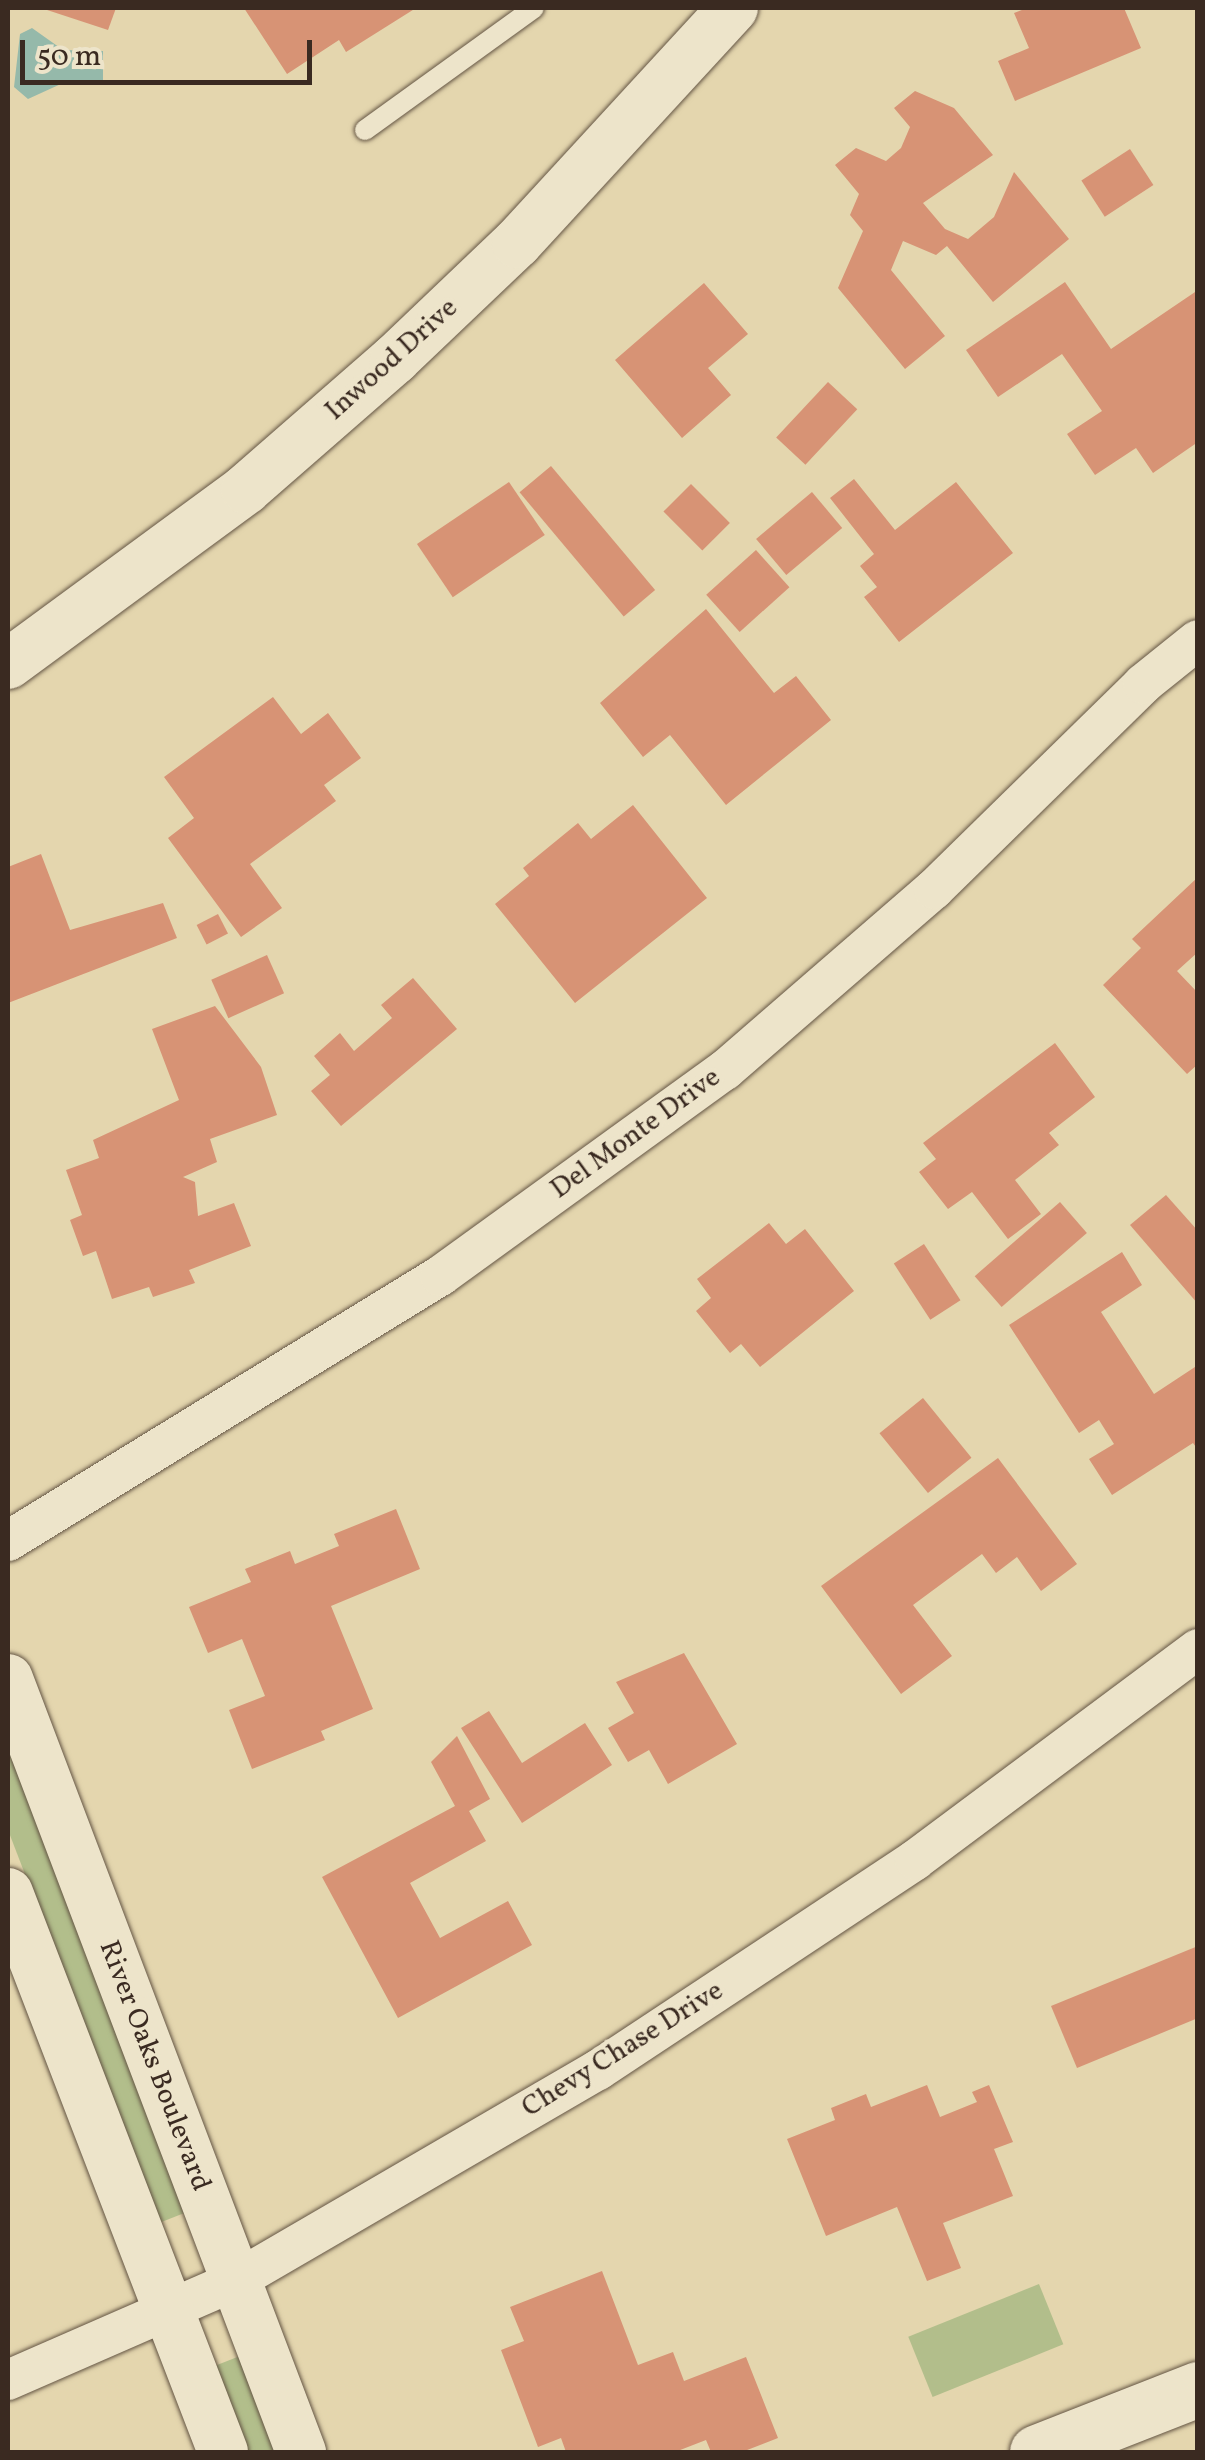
<!DOCTYPE html>
<style>
body{margin:0}
#map{position:relative;width:1205px;height:2460px;overflow:hidden;background:#e4d6ae;font-family:Vollkorn,serif}
div>[style]{position:absolute}
[style*='--x']{left:calc(var(--x)*1px);top:calc(var(--y)*1px);width:calc(var(--w)*1px);rotate:calc(var(--a)*1deg)}
.green>*{inset:0;background:#b2be8b;transform-origin:0 0}
.water>*{inset:0;background:#95b9aa}
.building>*{inset:0;background:#d79375;transform-origin:0 0}
.roads{filter:drop-shadow(0 0 2px #645544) drop-shadow(0 0 2px #645544)}
.service>*{height:20px;margin:-10px;padding:0 10px;transform-origin:10px;border-radius:10px;background:#ede4ca}
.minor>*{height:40px;margin:-20px;padding:0 20px;transform-origin:20px;border-radius:20px;background:#ede4ca}
.tertiary>*{height:50px;margin:-25px;padding:0 25px;transform-origin:25px;border-radius:25px;background:#ede4ca}
.secondary>*{height:55px;margin:-27.5px;padding:0 27.5px;transform-origin:27.5px;border-radius:27.5px;background:#ede4ca}
span{translate:-50% -50%;white-space:nowrap;text-align:center;line-height:1.15;-webkit-text-stroke:9px #ede4ca;paint-order:stroke}
.street-label{font-size:28px;color:#3a2a21}
.frame{position:absolute;inset:0;border:10px solid #3a2a21;pointer-events:none}
.scale{position:absolute;left:20px;top:40px;width:292px;height:45px;box-sizing:border-box;border:5px solid #3a2a21;border-top:0;padding-left:12px;font-size:30px;line-height:35px;white-space:nowrap;color:#3a2a21;-webkit-text-stroke:8px #ede4ca;paint-order:stroke}
</style>
<div id="map">
<div class="green">
<i style="clip-path:polygon(8px 1732px,192px 2210px,159px 2223px,8px 1830px)"></i>
<i style="left:1039px;top:2284px;width:65px;height:141px;rotate:68deg"></i>
<i style="clip-path:polygon(245px 2354px,283px 2452px,244px 2452px,212px 2367px)"></i>
</div>
<div class="water">
<i style="clip-path:polygon(32px 28px,63px 50px,103px 51px,103px 83px,63px 83px,28px 99px,14px 87px,20px 34px)"></i>
</div>
<div class="building">
<i style="clip-path:polygon(41px 8px,116px 8px,108px 30px)"></i>
<i style="clip-path:polygon(244px 8px,416px 8px,346px 52px,339px 40px,287px 74px)"></i>
<i style="clip-path:polygon(1027px 8px,1124px 8px,1141px 48px,1015px 101px,998px 61px,1029px 48px,1014px 13px)"></i>
<i style="clip-path:polygon(915px 91px,954px 108px,993px 155px,923px 203px,945px 229px,968px 239px,994px 217px,1014px 172px,1069px 239px,993px 302px,947px 246px,936px 255px,903px 241px,891px 270px,945px 336px,905px 369px,838px 288px,863px 231px,850px 215px,859px 194px,835px 165px,856px 148px,886px 161px,901px 148px,910px 127px,894px 108px)"></i>
<i style="left:1130px;top:149px;width:43px;height:58px;rotate:57deg"></i>
<i style="clip-path:polygon(1065px 282px,1111px 349px,1198px 290px,1198px 442px,1153px 473px,1136px 448px,1095px 475px,1067px 434px,1102px 411px,1062px 354px,998px 397px,966px 350px)"></i>
<i style="clip-path:polygon(704px 283px,748px 334px,708px 368px,731px 395px,682px 438px,615px 360px)"></i>
<i style="left:828px;top:382px;width:40px;height:76px;rotate:43deg"></i>
<i style="left:551px;top:466px;width:162px;height:41px;rotate:50deg"></i>
<i style="clip-path:polygon(854px 479px,895px 530px,956px 482px,1013px 553px,899px 642px,864px 597px,877px 587px,860px 566px,874px 554px,830px 498px)"></i>
<i style="left:509px;top:482px;width:64px;height:111px;rotate:56deg"></i>
<i style="left:691px;top:484px;width:55px;height:39px;rotate:45deg"></i>
<i style="left:812px;top:492px;width:47px;height:73px;rotate:50deg"></i>
<i style="left:756px;top:550px;width:50px;height:67px;rotate:48deg"></i>
<i style="clip-path:polygon(706px 609px,774px 693px,796px 676px,831px 720px,726px 805px,670px 735px,643px 757px,600px 703px)"></i>
<i style="clip-path:polygon(273px 697px,301px 734px,328px 713px,361px 758px,324px 785px,336px 801px,250px 864px,282px 908px,241px 937px,168px 838px,194px 818px,164px 777px)"></i>
<i style="clip-path:polygon(633px 805px,707px 898px,575px 1003px,495px 904px,529px 876px,523px 868px,578px 823px,591px 839px)"></i>
<i style="clip-path:polygon(41px 854px,70px 930px,163px 903px,177px 938px,8px 1003px,8px 867px)"></i>
<i style="clip-path:polygon(1198px 877px,1198px 952px,1177px 971px,1198px 993px,1198px 1064px,1187px 1074px,1103px 985px,1141px 948px,1132px 939px)"></i>
<i style="left:218px;top:914px;width:22px;height:24px;rotate:63deg"></i>
<i style="left:267px;top:955px;width:42px;height:61px;rotate:66deg"></i>
<i style="clip-path:polygon(413px 978px,457px 1029px,341px 1126px,311px 1091px,330px 1075px,314px 1056px,340px 1033px,354px 1051px,392px 1018px,381px 1005px)"></i>
<i style="clip-path:polygon(215px 1006px,261px 1067px,277px 1115px,210px 1139px,217px 1162px,183px 1177px,195px 1182px,198px 1216px,234px 1203px,251px 1246px,189px 1270px,195px 1283px,153px 1297px,149px 1287px,112px 1299px,96px 1251px,83px 1256px,70px 1220px,82px 1215px,66px 1170px,99px 1158px,93px 1140px,179px 1100px,152px 1029px)"></i>
<i style="clip-path:polygon(1055px 1043px,1095px 1097px,1049px 1133px,1059px 1145px,1015px 1180px,1041px 1214px,1008px 1239px,972px 1192px,948px 1209px,919px 1172px,936px 1159px,923px 1143px)"></i>
<i style="clip-path:polygon(1166px 1195px,1198px 1231px,1198px 1304px,1130px 1225px)"></i>
<i style="left:1060px;top:1202px;width:41px;height:113px;rotate:49deg"></i>
<i style="clip-path:polygon(769px 1223px,786px 1244px,805px 1229px,854px 1291px,760px 1367px,741px 1344px,730px 1353px,696px 1311px,711px 1298px,697px 1279px)"></i>
<i style="left:924px;top:1244px;width:67px;height:36px;rotate:57deg"></i>
<i style="clip-path:polygon(1122px 1252px,1142px 1285px,1101px 1312px,1154px 1394px,1198px 1365px,1198px 1450px,1193px 1443px,1112px 1495px,1089px 1459px,1114px 1444px,1099px 1420px,1079px 1433px,1009px 1325px)"></i>
<i style="left:923px;top:1398px;width:77px;height:56px;rotate:51deg"></i>
<i style="clip-path:polygon(998px 1458px,1077px 1564px,1041px 1591px,1017px 1557px,996px 1573px,982px 1554px,913px 1605px,952px 1656px,901px 1694px,821px 1586px)"></i>
<i style="clip-path:polygon(396px 1509px,420px 1569px,331px 1606px,373px 1709px,321px 1731px,325px 1740px,252px 1769px,229px 1710px,265px 1696px,242px 1639px,208px 1653px,189px 1607px,251px 1582px,245px 1569px,290px 1551px,295px 1564px,339px 1546px,334px 1534px)"></i>
<i style="clip-path:polygon(684px 1653px,737px 1744px,668px 1784px,649px 1750px,628px 1762px,608px 1728px,634px 1713px,616px 1682px)"></i>
<i style="clip-path:polygon(489px 1711px,522px 1763px,585px 1723px,612px 1765px,522px 1823px,461px 1728px)"></i>
<i style="clip-path:polygon(457px 1736px,490px 1799px,469px 1811px,486px 1841px,410px 1883px,440px 1938px,508px 1901px,532px 1945px,398px 2018px,322px 1877px,455px 1806px,431px 1762px)"></i>
<i style="clip-path:polygon(1198px 1946px,1198px 2018px,1077px 2068px,1051px 2006px)"></i>
<i style="clip-path:polygon(927px 2085px,940px 2117px,977px 2102px,972px 2092px,989px 2085px,1013px 2142px,994px 2149px,1013px 2196px,943px 2223px,961px 2268px,927px 2281px,897px 2207px,826px 2236px,787px 2139px,835px 2120px,831px 2108px,866px 2094px,871px 2107px)"></i>
<i style="clip-path:polygon(602px 2271px,638px 2365px,673px 2352px,684px 2381px,746px 2357px,778px 2438px,742px 2452px,711px 2452px,706px 2440px,675px 2452px,566px 2452px,561px 2438px,538px 2447px,501px 2350px,524px 2341px,510px 2307px)"></i>
</div>
<div class="roads">
<div class="service">
<i style="--x:365;--y:130;--w:208;--a:-35.8"></i>
</div>
<div class="minor">
<i style="--x:8;--y:1541;--w:507;--a:-31.53"></i>
<i style="--x:440;--y:1276;--w:352;--a:-35.9"></i>
<i style="--x:725;--y:1070;--w:276;--a:-40.9"></i>
<i style="--x:934;--y:889;--w:293;--a:-44.4"></i>
<i style="--x:1143;--y:684;--w:70;--a:-38.7"></i>
<i style="--x:8;--y:2380;--w:248;--a:-23.6"></i>
<i style="--x:235;--y:2281;--w:420;--a:-30.2"></i>
<i style="--x:598;--y:2070;--w:380;--a:-33.5"></i>
<i style="--x:915;--y:1860;--w:353;--a:-36.7"></i>
</div>
<div class="tertiary">
<i style="--x:8;--y:664;--w:295;--a:-36.3"></i>
<i style="--x:246;--y:489;--w:198;--a:-41.1"></i>
<i style="--x:395;--y:359;--w:168;--a:-43.6"></i>
<i style="--x:517;--y:243;--w:319;--a:-47.4"></i>
<i style="--x:8;--y:1679;--w:827;--a:69.24"></i>
<i style="--x:8;--y:1893;--w:599;--a:68.96"></i>
</div>
<div class="secondary">
<i style="--x:1037;--y:2452;--w:173;--a:-21.4"></i>
</div>
</div>
<div class="street-label">
<span style="left:392px;top:360px;rotate:-42deg">Inwood Drive</span>
<span style="left:636px;top:1134px;rotate:-36deg">Del Monte Drive</span>
<span style="left:623px;top:2050px;rotate:-32deg">Chevy Chase Drive</span>
<span style="left:154px;top:2066px;rotate:69deg">River Oaks Boulevard</span>
</div>
<div class="frame"></div>
<div class="scale">50 m</div>
</div>
